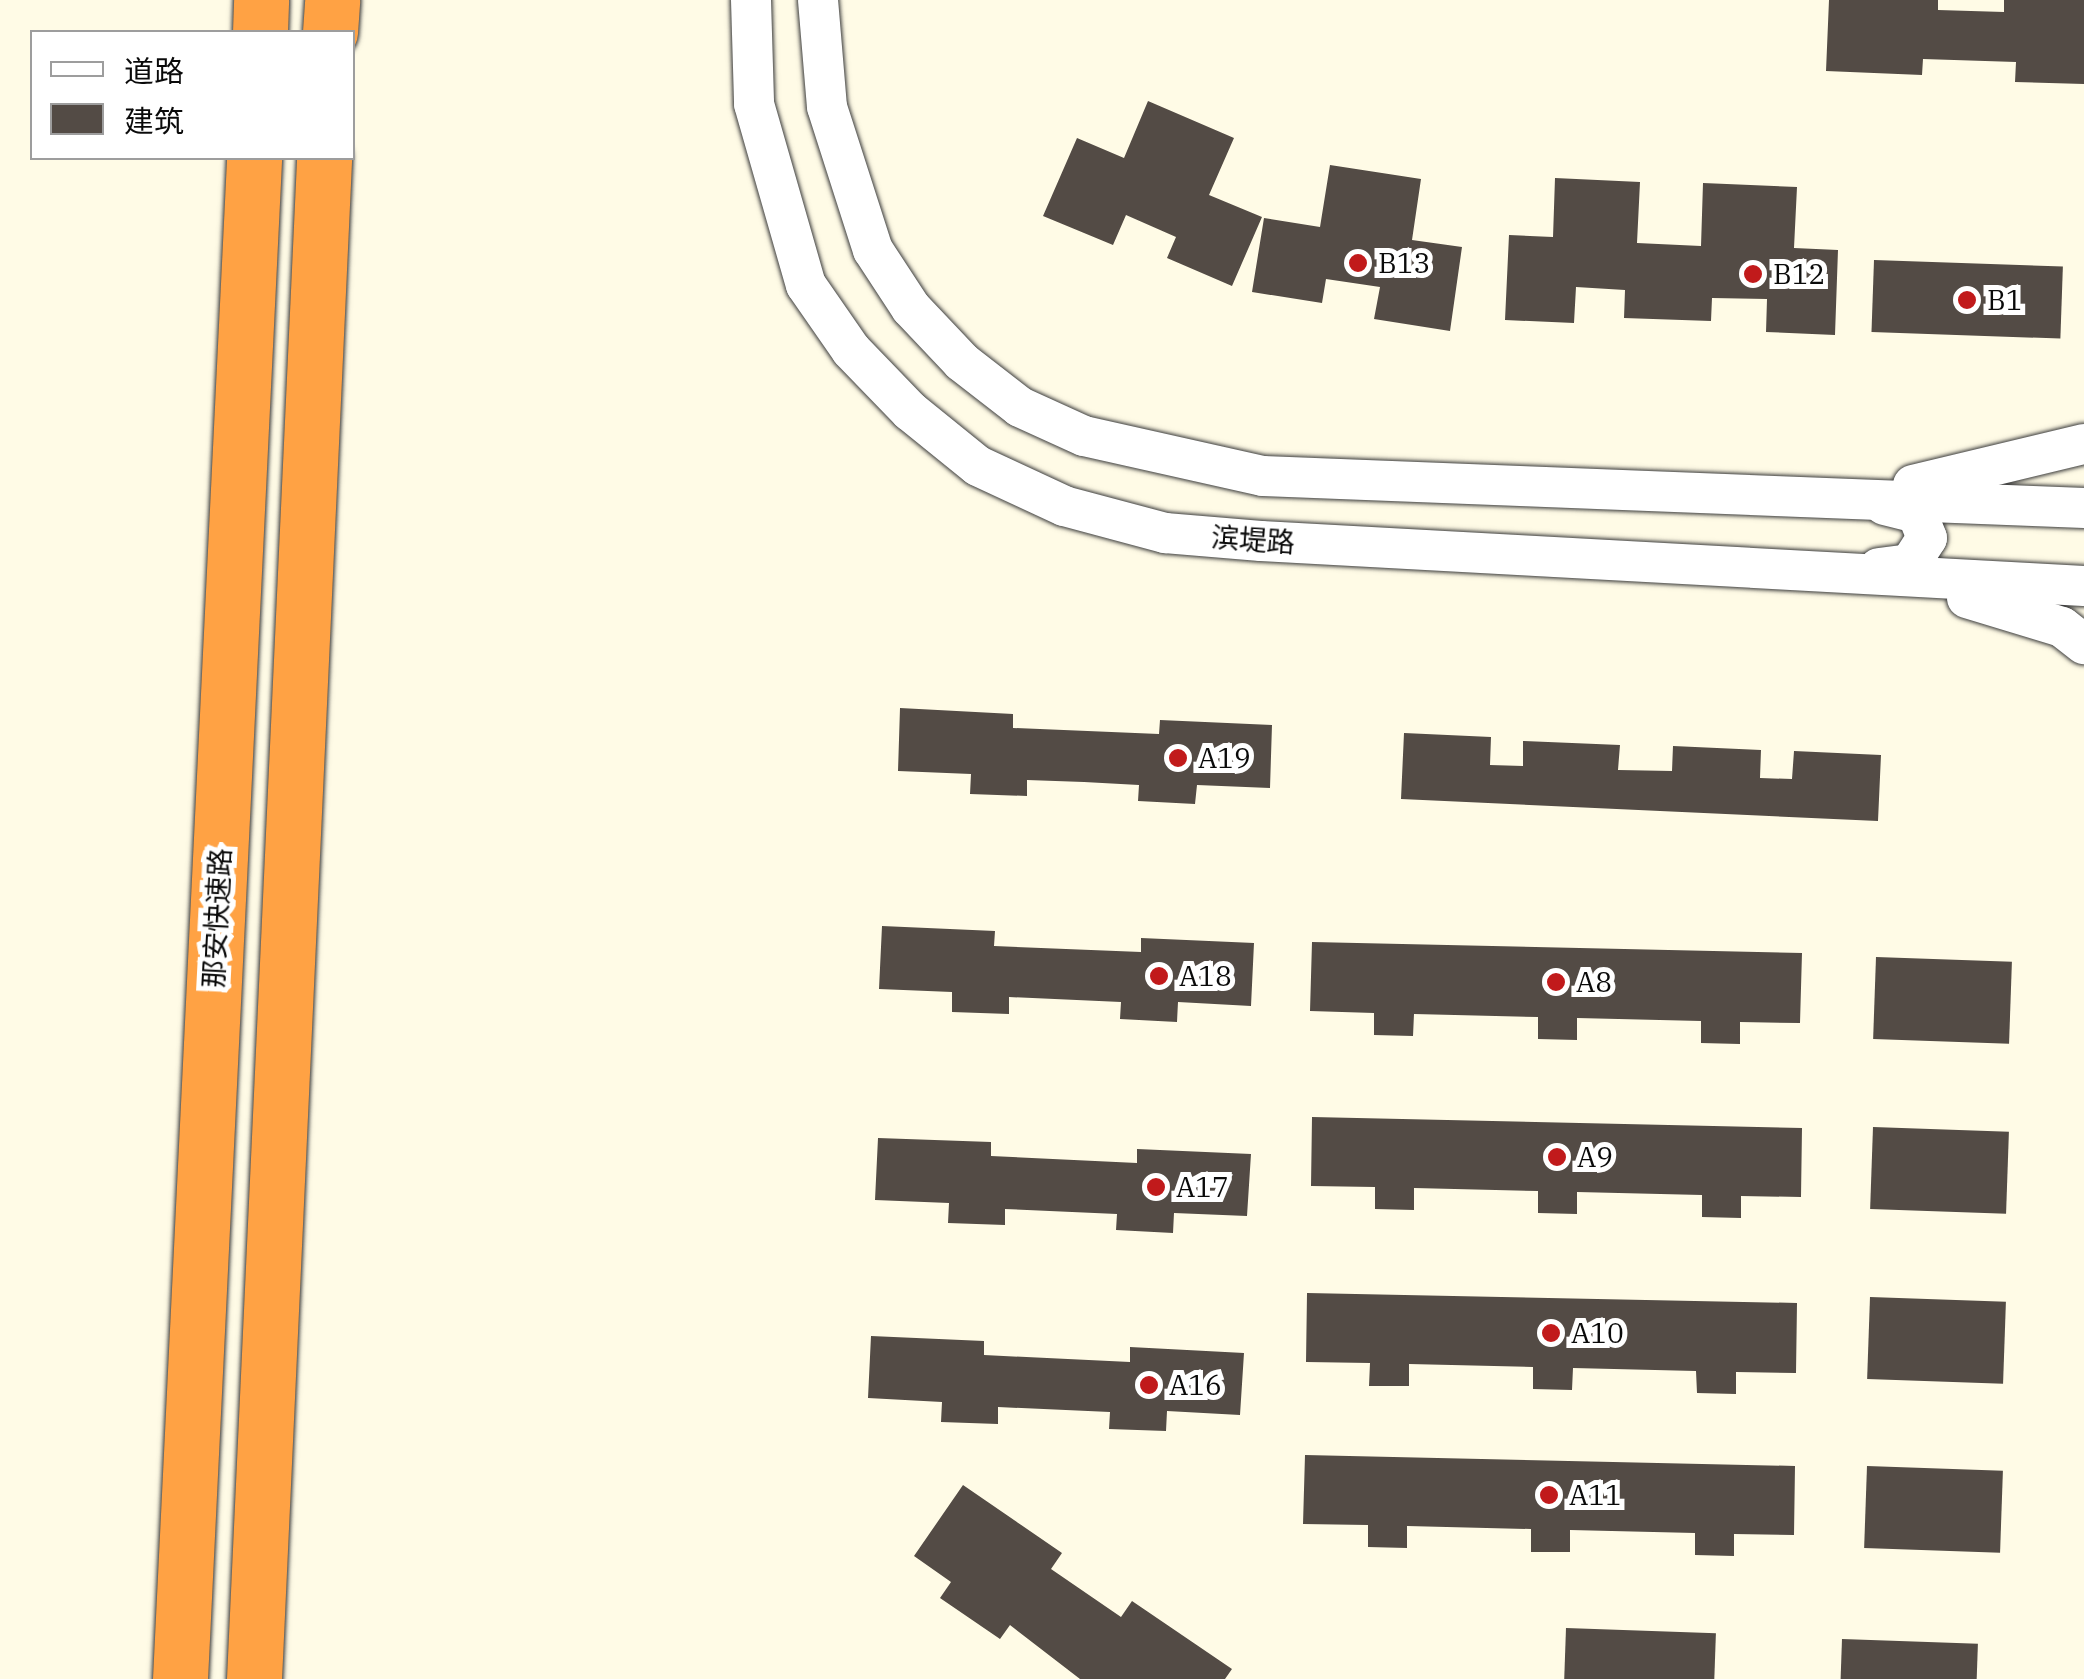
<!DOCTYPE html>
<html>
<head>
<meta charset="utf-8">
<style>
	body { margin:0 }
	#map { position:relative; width:2084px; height:1679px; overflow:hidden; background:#fffbe6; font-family:"IBM Plex Serif","Noto Sans SC",serif }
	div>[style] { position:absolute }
	.building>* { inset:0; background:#534b45; transform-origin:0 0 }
	.roads { filter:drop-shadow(0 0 2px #3d3d3d) drop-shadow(0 0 2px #3d3d3d) }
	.minor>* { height:40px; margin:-20px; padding:0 20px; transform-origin:20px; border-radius:20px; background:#fff }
	.highway>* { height:55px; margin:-27.5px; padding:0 27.5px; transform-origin:27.5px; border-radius:27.5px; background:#ffa244 }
	.dots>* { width:28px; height:28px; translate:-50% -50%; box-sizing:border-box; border:5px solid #fff; border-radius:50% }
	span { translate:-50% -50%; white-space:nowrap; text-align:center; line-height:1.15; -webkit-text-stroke:10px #fff; paint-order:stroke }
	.poi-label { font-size:28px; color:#0a0a0a }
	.left { translate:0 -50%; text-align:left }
	.street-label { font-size:28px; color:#0a0a0a }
	.legend { position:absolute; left:30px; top:30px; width:325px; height:130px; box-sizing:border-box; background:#fff; border:2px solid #9d9d9d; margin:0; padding:12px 18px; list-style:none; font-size:30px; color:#0a0a0a }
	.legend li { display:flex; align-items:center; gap:20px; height:50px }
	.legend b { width:50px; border:2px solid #9d9d9d }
</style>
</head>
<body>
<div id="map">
	<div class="building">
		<i style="clip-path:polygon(1829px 0,1938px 0,1938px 10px,2004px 12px,2004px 0,2084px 0,2084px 84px,2015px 82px,2016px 62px,1923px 59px,1922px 75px,1826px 71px)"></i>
		<i style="clip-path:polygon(1148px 101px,1234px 138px,1209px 195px,1262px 217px,1232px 286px,1167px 258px,1176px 237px,1126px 215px,1113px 245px,1043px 216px,1077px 138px,1124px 158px)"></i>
		<i style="clip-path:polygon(1330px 165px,1421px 179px,1412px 240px,1462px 247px,1450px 331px,1374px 319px,1380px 287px,1326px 279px,1322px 303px,1252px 292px,1264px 218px,1320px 227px)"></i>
		<i style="clip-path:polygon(1555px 178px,1640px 182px,1637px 243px,1701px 246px,1703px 183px,1797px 187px,1794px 248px,1838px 250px,1835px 335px,1766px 332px,1767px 299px,1712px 298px,1711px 321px,1624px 318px,1625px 290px,1576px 287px,1574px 323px,1505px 320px,1509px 235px,1553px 237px)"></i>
		<i style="left:1874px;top:260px;width:189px;height:72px;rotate:2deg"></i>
		<i style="clip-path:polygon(900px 708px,1013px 714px,1013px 728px,1159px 734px,1160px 720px,1272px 725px,1270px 788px,1197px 785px,1195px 804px,1138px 801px,1139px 785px,1084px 782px,1027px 780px,1027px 796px,970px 794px,971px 774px,898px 771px)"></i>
		<i style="clip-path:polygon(1404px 733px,1491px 737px,1490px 765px,1523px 766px,1523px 741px,1620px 745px,1618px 770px,1672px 771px,1673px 746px,1761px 750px,1760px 778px,1792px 779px,1794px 751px,1881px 755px,1878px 821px,1401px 799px)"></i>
		<i style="clip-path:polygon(882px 926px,995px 931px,994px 946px,1141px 952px,1141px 938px,1254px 943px,1251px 1006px,1178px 1002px,1177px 1022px,1120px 1019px,1121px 1002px,1009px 997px,1009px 1014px,952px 1012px,952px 992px,879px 989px)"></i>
		<i style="clip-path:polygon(1312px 942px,1802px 953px,1800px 1023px,1740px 1022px,1740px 1044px,1701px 1043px,1701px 1021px,1577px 1018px,1577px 1040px,1538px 1039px,1538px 1017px,1414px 1014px,1413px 1036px,1374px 1035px,1374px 1013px,1310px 1011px)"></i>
		<i style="left:1876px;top:957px;width:136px;height:82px;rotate:2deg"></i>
		<i style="clip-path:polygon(1312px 1117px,1802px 1128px,1801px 1197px,1741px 1196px,1741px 1218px,1702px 1217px,1702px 1195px,1577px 1192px,1577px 1214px,1538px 1213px,1538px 1191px,1414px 1188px,1414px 1210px,1375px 1209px,1375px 1187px,1311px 1186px)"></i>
		<i style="left:1873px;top:1127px;width:136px;height:82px;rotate:2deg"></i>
		<i style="clip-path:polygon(878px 1138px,991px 1142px,991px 1156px,1137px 1163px,1137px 1149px,1251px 1154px,1247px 1216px,1174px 1213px,1173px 1233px,1116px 1230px,1117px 1214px,1005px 1209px,1005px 1225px,948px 1223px,949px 1203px,875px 1200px)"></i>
		<i style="clip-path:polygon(1307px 1293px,1797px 1303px,1796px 1373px,1736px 1372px,1736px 1394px,1697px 1393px,1696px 1371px,1573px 1368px,1572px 1390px,1533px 1389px,1533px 1367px,1409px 1364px,1409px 1386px,1369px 1386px,1370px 1363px,1306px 1362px)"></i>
		<i style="left:1870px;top:1297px;width:136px;height:82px;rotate:2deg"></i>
		<i style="clip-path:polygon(871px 1336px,984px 1341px,984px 1355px,1130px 1362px,1130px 1347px,1244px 1353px,1240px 1415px,1167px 1411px,1166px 1431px,1109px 1429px,1110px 1412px,998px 1407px,998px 1424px,941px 1422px,942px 1402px,868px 1398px)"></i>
		<i style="clip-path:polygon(1305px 1455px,1795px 1466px,1794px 1535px,1734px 1534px,1734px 1556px,1695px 1555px,1695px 1533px,1570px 1530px,1570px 1552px,1531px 1552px,1531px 1529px,1407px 1526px,1407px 1548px,1368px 1547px,1368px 1525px,1303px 1524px)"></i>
		<i style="left:1867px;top:1466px;width:136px;height:82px;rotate:2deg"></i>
		<i style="clip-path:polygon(963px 1485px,1062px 1553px,1051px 1569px,1121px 1617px,1132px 1601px,1232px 1669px,1225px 1679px,1080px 1679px,1010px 1625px,1000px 1639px,940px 1598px,951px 1582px,914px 1556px)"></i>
		<i style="left:1566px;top:1628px;width:150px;height:51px;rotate:2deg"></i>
		<i style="left:1842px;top:1639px;width:136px;height:40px;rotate:2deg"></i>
	</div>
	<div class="roads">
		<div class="minor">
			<i style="left:751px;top:0;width:104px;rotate:88.3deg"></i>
			<i style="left:754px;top:104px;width:188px;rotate:74deg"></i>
			<i style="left:806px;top:285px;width:79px;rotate:55.3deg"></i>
			<i style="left:851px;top:350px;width:85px;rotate:46deg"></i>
			<i style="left:910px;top:411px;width:87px;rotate:39deg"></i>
			<i style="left:978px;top:466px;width:95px;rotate:24.9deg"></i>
			<i style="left:1064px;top:506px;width:105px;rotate:15deg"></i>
			<i style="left:1165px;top:533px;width:96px;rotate:4.8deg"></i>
			<i style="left:1261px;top:541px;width:824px;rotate:3.13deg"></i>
			<i style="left:818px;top:0;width:107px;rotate:85.2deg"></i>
			<i style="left:827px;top:107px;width:150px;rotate:72.2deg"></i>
			<i style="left:873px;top:250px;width:69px;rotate:56.8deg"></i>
			<i style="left:911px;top:308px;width:74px;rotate:46.6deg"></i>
			<i style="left:962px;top:362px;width:73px;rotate:37.8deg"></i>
			<i style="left:1020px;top:407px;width:70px;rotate:24.4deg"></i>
			<i style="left:1084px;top:436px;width:183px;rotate:12.6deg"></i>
			<i style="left:1263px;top:476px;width:822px;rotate:2.23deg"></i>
			<i style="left:1913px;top:485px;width:176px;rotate:-13.5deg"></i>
			<i style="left:1879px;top:568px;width:31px;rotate:-7deg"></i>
			<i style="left:1910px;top:564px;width:31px;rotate:-57deg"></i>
			<i style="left:1927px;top:538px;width:27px;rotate:-112deg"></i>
			<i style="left:1917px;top:513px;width:34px;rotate:-166deg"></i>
			<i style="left:1967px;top:598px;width:99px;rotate:17deg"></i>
			<i style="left:2062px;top:627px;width:28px;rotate:38deg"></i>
		</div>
		<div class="highway">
			<i style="left:260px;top:32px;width:32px;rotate:-88deg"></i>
			<i style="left:330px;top:32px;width:32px;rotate:-86deg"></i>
			<i style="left:180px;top:1679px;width:1523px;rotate:-87.21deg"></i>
			<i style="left:254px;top:1679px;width:1523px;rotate:-87.36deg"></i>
		</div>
	</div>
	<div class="dots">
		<i style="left:1358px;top:263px;background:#c11a1b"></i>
		<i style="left:1753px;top:274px;background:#c11a1b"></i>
		<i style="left:1967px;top:300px;background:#c11a1b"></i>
		<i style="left:1178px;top:758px;background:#c11a1b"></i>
		<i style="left:1159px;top:976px;background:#c11a1b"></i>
		<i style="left:1556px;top:982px;background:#c11a1b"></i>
		<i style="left:1557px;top:1157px;background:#c11a1b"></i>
		<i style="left:1156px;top:1187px;background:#c11a1b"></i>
		<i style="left:1551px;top:1333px;background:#c11a1b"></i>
		<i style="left:1149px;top:1385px;background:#c11a1b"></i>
		<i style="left:1549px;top:1495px;background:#c11a1b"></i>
	</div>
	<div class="poi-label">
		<span class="left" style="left:1378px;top:263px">B13</span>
		<span class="left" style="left:1773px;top:274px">B12</span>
		<span class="left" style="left:1987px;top:300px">B1</span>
		<span class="left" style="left:1198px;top:758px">A19</span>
		<span class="left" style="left:1179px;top:976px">A18</span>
		<span class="left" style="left:1576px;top:982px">A8</span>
		<span class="left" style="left:1577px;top:1157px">A9</span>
		<span class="left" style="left:1176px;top:1187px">A17</span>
		<span class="left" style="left:1571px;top:1333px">A10</span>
		<span class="left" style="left:1169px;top:1385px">A16</span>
		<span class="left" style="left:1569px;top:1495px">A11</span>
	</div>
	<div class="street-label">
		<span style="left:1253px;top:540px;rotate:4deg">滨堤路</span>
		<span style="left:217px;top:918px;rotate:-87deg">那安快速路</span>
	</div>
	<ul class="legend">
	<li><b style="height:12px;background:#fff"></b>道路</li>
	<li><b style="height:28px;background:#534b45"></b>建筑</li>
	</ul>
</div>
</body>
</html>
